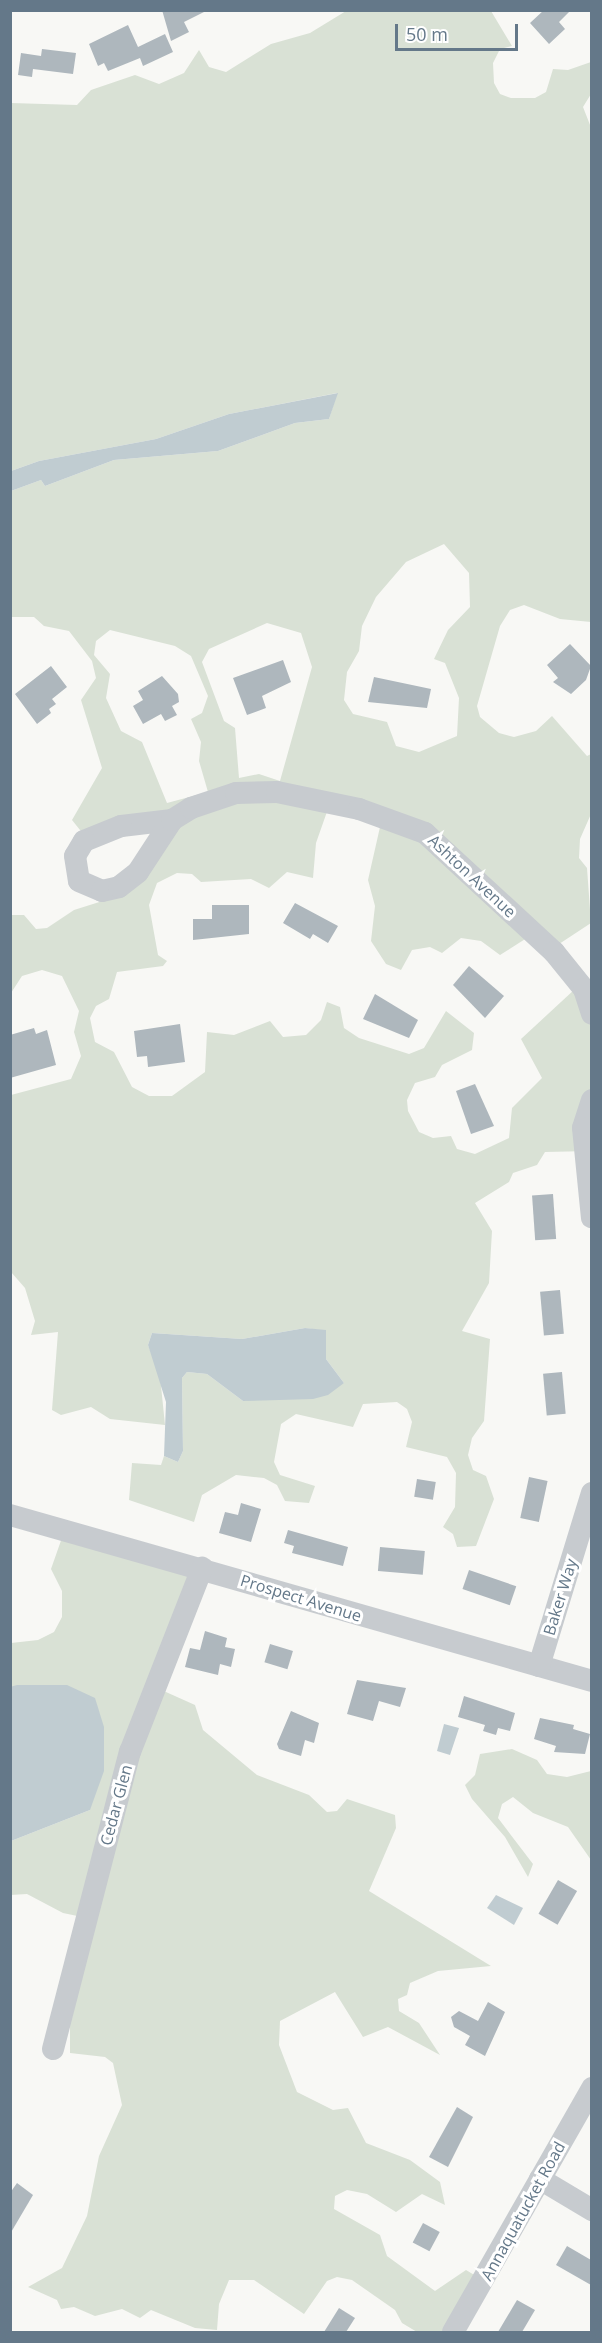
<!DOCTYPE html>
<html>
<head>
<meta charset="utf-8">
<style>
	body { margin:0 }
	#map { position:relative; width:602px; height:2343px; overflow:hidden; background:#f8f8f5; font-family:"Open Sans",sans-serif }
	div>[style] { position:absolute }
	.green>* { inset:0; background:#d9e1d5 }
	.water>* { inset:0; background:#c0ccd1 }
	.building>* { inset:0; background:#aeb7bd; transform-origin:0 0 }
	.minor>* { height:22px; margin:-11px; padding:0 11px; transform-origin:11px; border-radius:11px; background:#c7cbcf }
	span { translate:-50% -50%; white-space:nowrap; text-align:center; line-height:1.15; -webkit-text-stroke:6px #fff; paint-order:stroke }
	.street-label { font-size:16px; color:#647889 }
	.frame { position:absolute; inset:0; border:12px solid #647889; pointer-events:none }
	.scale { position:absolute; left:395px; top:24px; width:123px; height:27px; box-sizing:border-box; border:3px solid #647889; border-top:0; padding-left:8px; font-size:18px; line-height:21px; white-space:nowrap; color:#647889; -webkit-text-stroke:4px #fff; paint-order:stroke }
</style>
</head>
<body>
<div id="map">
	<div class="green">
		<i style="clip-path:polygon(evenodd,346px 11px,491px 11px,512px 46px,500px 49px,493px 63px,494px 83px,500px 94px,511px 98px,535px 98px,546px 92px,553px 69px,568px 70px,591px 62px,591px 94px,583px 107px,592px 130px,591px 622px,560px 619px,524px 605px,510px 610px,500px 626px,477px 706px,480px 717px,499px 733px,514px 737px,536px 731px,552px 716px,587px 756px,591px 754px,591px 814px,580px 839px,579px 858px,587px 868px,591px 923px,553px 948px,533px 934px,500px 955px,481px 941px,461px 938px,442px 953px,430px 947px,412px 950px,401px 970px,386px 964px,371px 941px,375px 906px,368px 880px,380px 827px,329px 806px,316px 843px,313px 878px,287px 872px,269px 888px,251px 879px,201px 882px,192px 874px,177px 873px,157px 883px,149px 905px,158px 955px,167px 961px,163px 966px,117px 972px,109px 999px,96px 1006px,90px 1018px,95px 1042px,114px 1052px,132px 1087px,149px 1096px,172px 1096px,205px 1072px,207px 1032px,234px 1035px,270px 1021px,283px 1037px,306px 1035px,321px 1020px,327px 1002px,340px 1007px,344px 1028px,359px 1038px,409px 1054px,424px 1048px,446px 1011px,474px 1033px,472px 1050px,442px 1065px,435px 1077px,415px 1083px,407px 1100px,408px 1111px,419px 1132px,433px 1138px,451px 1136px,457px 1149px,475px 1154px,509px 1138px,512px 1108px,542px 1078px,521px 1039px,575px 989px,591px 1013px,591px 1151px,545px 1152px,537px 1165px,513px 1173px,509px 1182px,475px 1203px,492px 1231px,489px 1283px,462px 1331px,490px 1339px,484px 1421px,472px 1438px,468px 1455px,473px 1470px,486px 1476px,494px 1499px,476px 1546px,457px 1547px,453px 1534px,443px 1527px,455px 1507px,456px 1473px,447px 1457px,406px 1447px,412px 1422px,407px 1409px,397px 1402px,363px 1404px,353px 1427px,296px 1414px,281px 1424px,274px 1462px,280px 1475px,315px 1486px,309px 1503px,285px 1501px,277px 1485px,264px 1478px,236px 1475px,202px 1495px,194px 1522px,129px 1500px,132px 1463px,161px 1465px,164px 1456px,178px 1462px,183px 1451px,182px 1378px,187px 1372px,207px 1374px,243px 1401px,344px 1383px,326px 1359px,326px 1331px,305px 1328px,242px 1339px,152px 1333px,148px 1345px,160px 1376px,165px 1425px,110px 1419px,91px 1407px,61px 1415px,52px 1410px,58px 1332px,31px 1335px,35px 1321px,25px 1288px,11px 1272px,11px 1095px,71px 1079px,81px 1056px,74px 1032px,79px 1011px,62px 976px,42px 970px,22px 976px,11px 993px,11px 915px,24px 915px,36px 929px,47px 928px,74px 910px,112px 898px,158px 849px,142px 816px,99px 831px,80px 830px,72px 820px,102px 768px,81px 700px,96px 678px,92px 661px,69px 631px,44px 626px,34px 617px,11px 617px,11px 491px,41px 480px,45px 486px,114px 460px,218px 451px,295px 423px,329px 419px,337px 393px,229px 414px,156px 439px,39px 461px,11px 471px,11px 103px,77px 105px,91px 90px,135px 75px,159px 84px,184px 73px,199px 50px,209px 67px,226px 72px,271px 44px,310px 33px,346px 11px,444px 544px,469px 573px,470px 607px,448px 630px,434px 659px,445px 663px,459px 698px,457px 736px,419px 752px,396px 746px,387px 722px,353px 714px,344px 700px,347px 672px,359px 651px,362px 626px,376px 597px,406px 562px,444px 544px,346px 11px,267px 623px,301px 633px,312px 667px,280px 781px,259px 774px,239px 778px,235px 728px,224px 721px,202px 662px,209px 649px,267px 623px,346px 11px,110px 630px,175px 646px,191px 656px,208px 696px,202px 713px,191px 719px,201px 742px,199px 761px,208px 792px,167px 803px,142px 742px,121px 731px,106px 698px,110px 674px,94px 655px,96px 641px,110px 630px)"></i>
		<i style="clip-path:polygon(64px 1532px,194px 1567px,157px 1688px,195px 1705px,203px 1730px,257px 1775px,309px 1795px,327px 1812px,337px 1811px,347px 1799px,395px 1815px,396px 1828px,369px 1891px,491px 1966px,438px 1971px,410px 1983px,407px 1995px,398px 1999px,399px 2011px,419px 2023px,440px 2055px,388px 2027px,363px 2037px,335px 1992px,280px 2021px,279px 2045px,297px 2092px,333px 2110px,348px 2108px,366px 2143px,410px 2160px,440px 2182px,445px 2205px,422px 2194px,396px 2212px,367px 2194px,347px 2190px,335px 2196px,334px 2209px,380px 2235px,387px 2256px,435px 2291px,466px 2270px,481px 2279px,451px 2332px,417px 2332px,402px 2323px,395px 2310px,352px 2280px,337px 2277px,327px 2281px,304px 2314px,254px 2280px,229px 2280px,219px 2304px,217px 2330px,195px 2328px,151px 2310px,140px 2318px,122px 2309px,95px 2316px,74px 2307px,61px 2309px,57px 2300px,28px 2287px,62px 2268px,87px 2216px,99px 2156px,122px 2105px,113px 2063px,105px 2057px,70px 2053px,70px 2019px,87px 1918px,63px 1913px,27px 1894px,10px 1895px,11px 1841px,90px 1810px,66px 1686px,11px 1687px,11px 1643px,38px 1640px,54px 1632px,62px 1617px,62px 1591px,51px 1569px)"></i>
		<i style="clip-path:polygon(512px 1749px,537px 1760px,547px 1774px,567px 1777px,591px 1771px,591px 1860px,568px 1827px,533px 1813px,513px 1797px,502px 1804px,498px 1818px,533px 1864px,528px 1877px,505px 1837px,472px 1799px,465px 1785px,475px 1775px,480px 1754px)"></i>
	</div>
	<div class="water">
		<i style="clip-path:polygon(338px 393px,329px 419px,295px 423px,218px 451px,114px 460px,45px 486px,41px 480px,11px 491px,11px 471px,39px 461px,156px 439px,229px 414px)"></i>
		<i style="clip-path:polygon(305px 1328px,326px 1330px,326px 1359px,344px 1383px,328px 1395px,313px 1399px,243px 1401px,207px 1374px,187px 1372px,182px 1378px,183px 1451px,178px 1462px,164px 1456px,166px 1402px,148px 1345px,152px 1333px,242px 1339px)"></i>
		<i style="clip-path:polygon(17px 1685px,67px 1685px,95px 1698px,104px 1727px,104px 1771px,90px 1810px,11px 1841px,10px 1687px)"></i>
		<i style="clip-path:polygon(444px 1724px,459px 1728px,450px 1755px,437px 1751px)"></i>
		<i style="clip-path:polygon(496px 1895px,523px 1908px,514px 1925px,487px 1908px)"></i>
	</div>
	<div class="building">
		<i style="clip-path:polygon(162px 10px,208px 10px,184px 22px,189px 32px,171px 41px)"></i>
		<i style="clip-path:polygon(544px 10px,571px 10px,559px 22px,565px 29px,549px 44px,530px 23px)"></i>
		<i style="clip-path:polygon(128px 25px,138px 47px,165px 34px,173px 52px,143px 66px,140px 58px,108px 71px,104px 63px,98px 66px,89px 44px)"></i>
		<i style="clip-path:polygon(42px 49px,76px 53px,73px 74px,33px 69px,32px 77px,18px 75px,21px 53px,41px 56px)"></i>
		<i style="clip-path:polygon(570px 644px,591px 666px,586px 680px,571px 694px,553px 682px,558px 678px,547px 665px)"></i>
		<i style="clip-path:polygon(283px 660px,291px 682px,262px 696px,266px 708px,247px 715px,233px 678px)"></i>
		<i style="clip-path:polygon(51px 666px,67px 687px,52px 699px,56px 704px,49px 709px,51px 713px,37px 724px,15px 694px)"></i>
		<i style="clip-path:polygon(162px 676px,178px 694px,179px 702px,172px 706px,177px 715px,165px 721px,161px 714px,143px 724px,133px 706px,143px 700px,138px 691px)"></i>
		<i style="clip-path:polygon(374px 677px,431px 689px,427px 708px,368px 702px)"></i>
		<i style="clip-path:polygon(295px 903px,338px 926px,328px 943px,313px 934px,310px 939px,283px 923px)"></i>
		<i style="clip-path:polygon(212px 905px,249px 905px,249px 934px,193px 940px,193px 919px,212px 919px)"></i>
		<i style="clip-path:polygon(469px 966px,504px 996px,485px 1018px,453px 985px)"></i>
		<i style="clip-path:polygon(375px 994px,418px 1020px,409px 1038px,363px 1019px)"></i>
		<i style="clip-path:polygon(180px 1024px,185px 1062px,148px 1067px,147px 1056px,137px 1057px,134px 1031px)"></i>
		<i style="clip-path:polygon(34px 1028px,36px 1034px,47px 1030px,56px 1065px,10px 1078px,10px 1035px)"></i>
		<i style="clip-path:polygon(475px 1084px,494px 1126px,471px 1134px,456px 1091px)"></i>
		<i style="left:553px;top:1194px;width:45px;height:21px;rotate:86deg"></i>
		<i style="left:560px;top:1290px;width:44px;height:20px;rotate:85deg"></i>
		<i style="left:562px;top:1372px;width:42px;height:19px;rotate:85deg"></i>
		<i style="left:529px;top:1477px;width:19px;height:42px;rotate:12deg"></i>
		<i style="left:417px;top:1479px;width:19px;height:18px;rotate:9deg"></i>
		<i style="clip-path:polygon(241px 1503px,261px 1509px,251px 1542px,219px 1533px,225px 1512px,238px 1515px)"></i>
		<i style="clip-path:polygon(288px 1530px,348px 1547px,343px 1566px,292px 1553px,294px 1546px,284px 1543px)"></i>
		<i style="left:380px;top:1547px;width:45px;height:24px;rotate:5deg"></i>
		<i style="left:469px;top:1570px;width:50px;height:20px;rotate:19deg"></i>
		<i style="clip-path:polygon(205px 1631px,227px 1638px,225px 1647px,235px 1649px,231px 1667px,220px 1664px,218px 1675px,185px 1667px,190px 1648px,200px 1650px)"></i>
		<i style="left:270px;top:1644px;width:24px;height:19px;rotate:17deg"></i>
		<i style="clip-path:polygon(357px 1680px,406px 1688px,400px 1707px,379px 1701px,373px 1721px,347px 1714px)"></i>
		<i style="clip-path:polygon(464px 1696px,515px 1713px,510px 1731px,498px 1728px,496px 1735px,483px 1731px,485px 1725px,458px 1717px)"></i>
		<i style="clip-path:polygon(291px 1711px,319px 1723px,314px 1743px,305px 1740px,301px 1756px,279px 1749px,277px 1744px)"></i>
		<i style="clip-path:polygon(540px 1718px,574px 1725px,573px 1729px,590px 1734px,585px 1754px,554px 1752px,556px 1746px,534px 1739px)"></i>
		<i style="left:558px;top:1880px;width:22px;height:39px;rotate:30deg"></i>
		<i style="clip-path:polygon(488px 2002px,505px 2012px,485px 2056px,465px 2045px,470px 2036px,454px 2027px,451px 2017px,459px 2011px,478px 2021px)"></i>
		<i style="clip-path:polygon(457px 2107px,473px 2117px,448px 2167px,429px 2157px)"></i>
		<i style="clip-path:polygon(17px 2183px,33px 2195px,10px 2234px,10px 2193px)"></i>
		<i style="left:423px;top:2223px;width:19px;height:22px;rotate:28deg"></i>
		<i style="clip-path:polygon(567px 2246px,591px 2260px,591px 2285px,556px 2265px)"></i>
		<i style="clip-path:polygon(517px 2300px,535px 2310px,522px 2332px,498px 2332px)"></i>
		<i style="clip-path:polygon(339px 2308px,355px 2318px,346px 2332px,324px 2332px)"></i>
	</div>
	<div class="minor">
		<i style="left:172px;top:820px;width:51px;rotate:173.3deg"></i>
		<i style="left:121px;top:826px;width:40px;rotate:158deg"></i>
		<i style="left:84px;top:841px;width:17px;rotate:121deg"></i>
		<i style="left:75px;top:856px;width:25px;rotate:81deg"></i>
		<i style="left:79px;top:881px;width:25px;rotate:23deg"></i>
		<i style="left:102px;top:891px;width:17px;rotate:-13deg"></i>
		<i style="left:119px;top:887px;width:24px;rotate:-38deg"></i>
		<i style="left:138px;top:872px;width:62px;rotate:-56.8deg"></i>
		<i style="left:172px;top:820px;width:22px;rotate:-32deg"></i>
		<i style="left:191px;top:808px;width:47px;rotate:-18.4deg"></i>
		<i style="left:236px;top:793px;width:41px;rotate:-1.4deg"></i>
		<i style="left:277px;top:792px;width:84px;rotate:11.7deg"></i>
		<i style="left:359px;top:809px;width:70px;rotate:20deg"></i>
		<i style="left:425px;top:833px;width:176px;rotate:42.7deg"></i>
		<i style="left:554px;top:952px;width:48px;rotate:51deg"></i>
		<i style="left:584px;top:989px;width:26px;rotate:72deg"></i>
		<i style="left:592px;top:1100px;width:29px;rotate:108deg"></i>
		<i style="left:583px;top:1128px;width:90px;rotate:84.3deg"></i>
		<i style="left:10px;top:1515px;width:605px;rotate:15.92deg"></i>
		<i style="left:539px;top:1666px;width:181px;rotate:-73deg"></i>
		<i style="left:53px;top:2049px;width:307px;rotate:-75.5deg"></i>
		<i style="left:130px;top:1752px;width:198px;rotate:-68.6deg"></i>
		<i style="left:540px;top:2179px;width:61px;rotate:30.8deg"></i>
		<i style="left:453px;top:2332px;width:281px;rotate:-60.3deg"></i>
	</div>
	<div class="street-label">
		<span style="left:472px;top:876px;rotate:43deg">Ashton Avenue</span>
		<span style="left:560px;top:1597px;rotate:-73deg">Baker Way</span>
		<span style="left:301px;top:1598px;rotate:17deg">Prospect Avenue</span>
		<span style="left:116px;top:1805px;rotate:-75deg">Cedar Glen</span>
		<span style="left:523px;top:2211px;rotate:-61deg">Annaquatucket Road</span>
	</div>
	<div class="frame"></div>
	<div class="scale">50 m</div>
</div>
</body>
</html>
